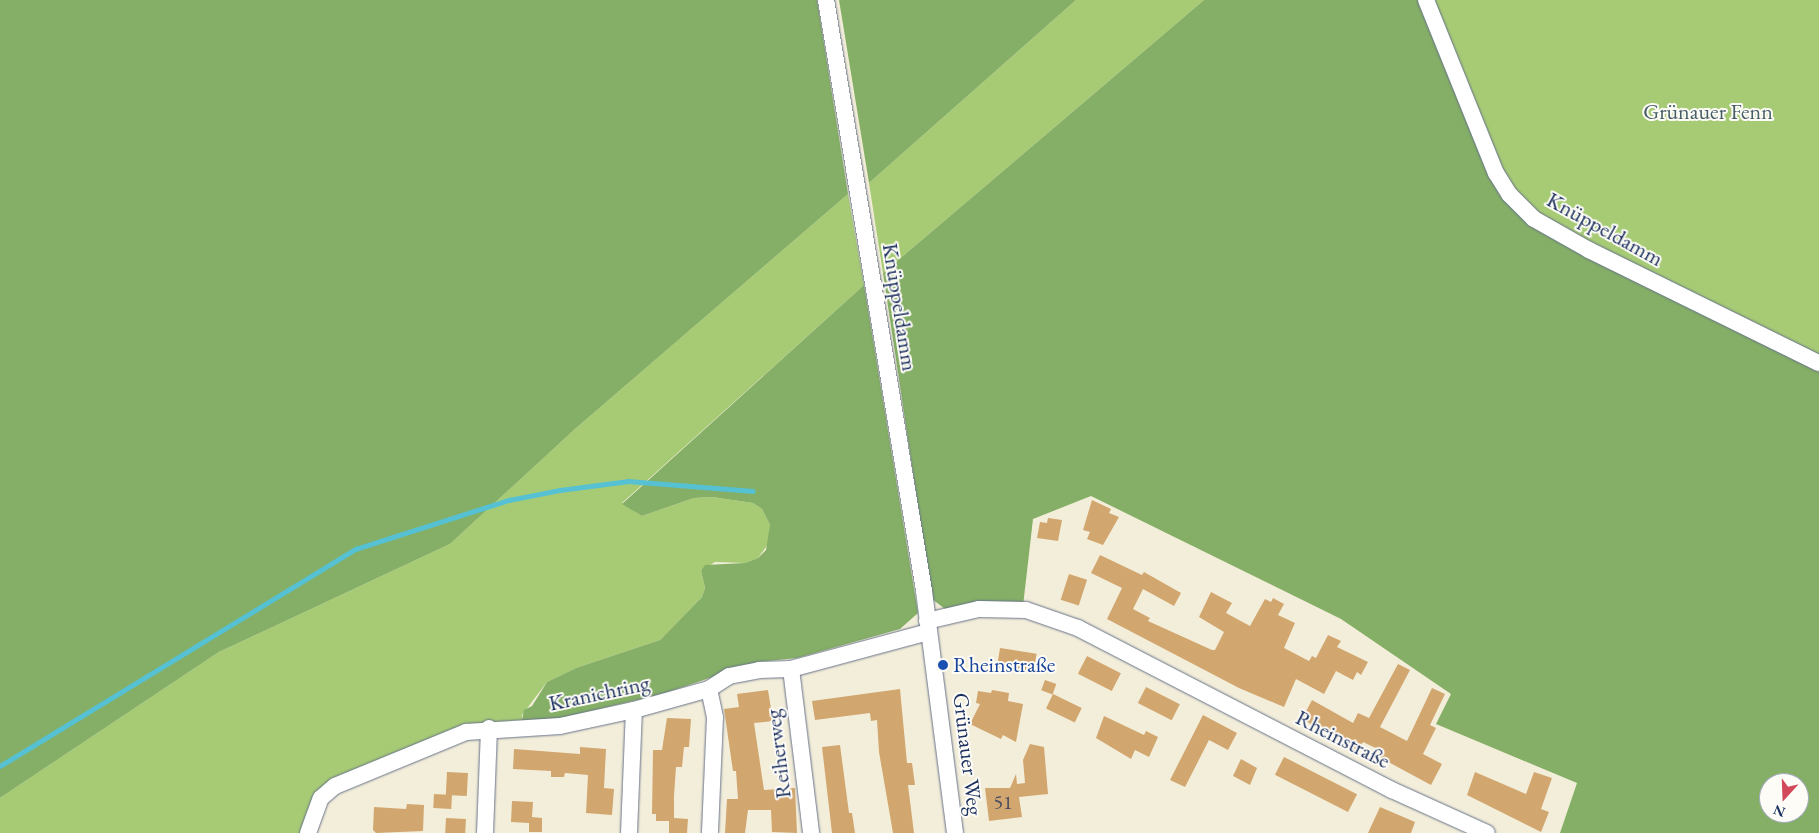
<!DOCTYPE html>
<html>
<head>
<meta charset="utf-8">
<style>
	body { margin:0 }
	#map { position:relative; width:1819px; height:833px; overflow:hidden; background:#f3eeda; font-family:"EB Garamond",serif }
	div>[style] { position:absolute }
	.green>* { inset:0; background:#a7cb75 }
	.forest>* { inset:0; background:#85af66 }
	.stream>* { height:4.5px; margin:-2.25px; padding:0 2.25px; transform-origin:2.25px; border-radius:2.25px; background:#56c1d2 }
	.building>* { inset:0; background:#d2a66f; transform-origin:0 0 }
	.roads { filter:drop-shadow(0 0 1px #677289) drop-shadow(0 0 1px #677289) }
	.minor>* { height:16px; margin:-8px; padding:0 8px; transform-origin:8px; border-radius:8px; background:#fff }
	.dots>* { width:14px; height:14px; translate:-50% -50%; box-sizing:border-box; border:2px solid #fdfcf7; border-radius:50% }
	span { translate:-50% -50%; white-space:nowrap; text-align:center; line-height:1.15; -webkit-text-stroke:4px #fdfcf7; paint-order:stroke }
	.number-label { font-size:20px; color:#494d62 }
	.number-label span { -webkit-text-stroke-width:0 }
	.park-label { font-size:22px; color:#455e65 }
	.street-label { font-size:22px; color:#1b2f5e }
	.transit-label { font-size:22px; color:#164399 }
	.left { translate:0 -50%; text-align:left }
	.north { position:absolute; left:1759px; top:773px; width:50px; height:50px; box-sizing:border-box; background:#fdfcf7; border:1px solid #a3aaba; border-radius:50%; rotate:200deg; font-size:14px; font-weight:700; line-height:20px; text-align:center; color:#1b2f5e }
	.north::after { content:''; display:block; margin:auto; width:18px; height:22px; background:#d1495b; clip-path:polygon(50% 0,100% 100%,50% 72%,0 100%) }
</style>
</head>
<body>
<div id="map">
	<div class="green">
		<i style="clip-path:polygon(1076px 0,1204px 0,883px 273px,869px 183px)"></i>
		<i style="clip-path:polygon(1434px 0,1819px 0,1819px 355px,1596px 245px,1537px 212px,1514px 192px,1501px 169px)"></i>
		<i style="clip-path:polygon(848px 194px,864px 285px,622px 503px,642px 516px,694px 498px,712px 497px,753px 503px,762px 509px,770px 525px,769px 543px,758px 558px,745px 563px,715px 562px,701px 571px,705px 588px,702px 597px,660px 640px,576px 668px,547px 682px,522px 715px,522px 720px,467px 724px,316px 795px,300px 833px,0 833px,0 798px,219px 652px,450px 544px,575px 429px)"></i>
	</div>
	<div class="forest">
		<i style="clip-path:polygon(0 0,817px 0,848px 194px,575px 429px,450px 544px,219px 652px,0 798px)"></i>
		<i style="clip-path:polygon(839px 0,1076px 0,869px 183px)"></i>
		<i style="clip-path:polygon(evenodd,1204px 0,1421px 0,1507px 201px,1819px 371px,1819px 833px,1560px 833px,1577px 783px,1436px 724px,1451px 694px,1341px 619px,1091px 496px,1033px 519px,1023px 606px,945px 609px,932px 599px,883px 273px,1204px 0,1769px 783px,1799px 783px,1799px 813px,1769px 813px,1769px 783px)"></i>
		<i style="clip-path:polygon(864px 285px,918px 613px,900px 629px,797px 658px,757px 662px,662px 694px,557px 719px,522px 720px,524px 710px,532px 706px,547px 682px,576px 668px,660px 640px,702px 597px,705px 588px,701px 571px,705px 565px,745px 563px,758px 558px,766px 550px,770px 525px,762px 509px,753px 503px,712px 497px,694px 498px,642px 516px,622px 504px)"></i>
	</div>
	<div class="stream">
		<i style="left:0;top:766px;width:417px;rotate:-31.4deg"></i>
		<i style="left:356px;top:549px;width:161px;rotate:-17.8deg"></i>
		<i style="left:509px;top:500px;width:52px;rotate:-11.1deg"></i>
		<i style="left:560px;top:490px;width:69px;rotate:-7.5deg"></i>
		<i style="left:628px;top:481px;width:125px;rotate:4.6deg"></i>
	</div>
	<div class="building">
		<i style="clip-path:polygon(1092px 500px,1111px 509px,1109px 513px,1119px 517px,1103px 545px,1087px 539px,1090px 532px,1083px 530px)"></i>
		<i style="clip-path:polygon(1048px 518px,1062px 520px,1058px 541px,1037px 538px,1040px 522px,1047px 523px)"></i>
		<i style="clip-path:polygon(1100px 555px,1142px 575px,1144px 572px,1181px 593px,1174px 606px,1143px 589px,1133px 609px,1150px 618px,1148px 621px,1212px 650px,1215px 650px,1224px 632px,1199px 617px,1211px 592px,1232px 603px,1226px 613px,1250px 626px,1265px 599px,1271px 602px,1273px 598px,1284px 604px,1278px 615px,1295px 623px,1284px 648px,1309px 661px,1312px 656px,1316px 658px,1328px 635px,1341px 641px,1337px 647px,1368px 662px,1361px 675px,1357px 672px,1353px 680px,1336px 671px,1324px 694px,1296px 679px,1284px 707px,1239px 688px,1107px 619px,1122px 588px,1091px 573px)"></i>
		<i style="left:1069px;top:574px;width:19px;height:27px;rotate:18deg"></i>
		<i style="left:1000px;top:648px;width:37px;height:20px;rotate:9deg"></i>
		<i style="left:1087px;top:656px;width:38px;height:20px;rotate:27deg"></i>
		<i style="clip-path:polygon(1398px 664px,1410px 670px,1380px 727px,1407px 741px,1432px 688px,1445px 694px,1430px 725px,1436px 728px,1423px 754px,1442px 764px,1431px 785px,1379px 757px,1382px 751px,1363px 742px,1358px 751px,1302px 719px,1312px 700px,1353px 723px,1358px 713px,1369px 718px)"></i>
		<i style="left:1045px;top:680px;width:12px;height:11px;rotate:20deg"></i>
		<i style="left:1146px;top:687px;width:38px;height:18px;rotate:27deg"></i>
		<i style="clip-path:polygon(900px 689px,907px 763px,912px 763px,915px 785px,908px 785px,914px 833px,893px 833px,879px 752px,877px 720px,871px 721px,870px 713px,815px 720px,812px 701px)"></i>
		<i style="clip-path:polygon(768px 690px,773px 721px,754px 723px,764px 790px,795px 788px,797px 833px,772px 832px,771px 810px,748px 810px,745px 833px,725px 833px,727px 799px,738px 799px,736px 771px,733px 771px,724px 709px,739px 707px,737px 694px)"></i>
		<i style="clip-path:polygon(992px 690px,1009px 693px,1008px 701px,1023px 704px,1016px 742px,1003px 735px,1001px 739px,970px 724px,980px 704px,976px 703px,978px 691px,991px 693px)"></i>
		<i style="left:1053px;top:694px;width:32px;height:16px;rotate:26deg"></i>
		<i style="clip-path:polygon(1203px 715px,1237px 733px,1228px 750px,1209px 740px,1185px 787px,1170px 780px)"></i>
		<i style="clip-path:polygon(1104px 716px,1144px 735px,1146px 731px,1158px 737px,1149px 757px,1135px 750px,1131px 759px,1096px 738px)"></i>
		<i style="clip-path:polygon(667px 718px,691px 719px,689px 747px,684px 747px,682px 767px,676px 767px,674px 796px,674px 818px,688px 819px,687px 833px,669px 833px,669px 821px,656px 821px,656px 814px,652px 814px,653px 750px,662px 750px)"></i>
		<i style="clip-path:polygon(1030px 744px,1044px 747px,1048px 794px,1019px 797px,1022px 817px,989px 821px,985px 788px,1010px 788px,1016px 774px,1017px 784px,1025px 783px,1023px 760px)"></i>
		<i style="clip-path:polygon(840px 745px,849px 813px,852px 813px,855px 833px,832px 833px,822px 747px)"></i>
		<i style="clip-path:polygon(580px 747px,606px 749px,604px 788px,614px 789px,612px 815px,586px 813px,588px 775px,565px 773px,564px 777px,551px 777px,551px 771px,513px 769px,514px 749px,580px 754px)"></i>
		<i style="left:1284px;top:757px;width:82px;height:20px;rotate:27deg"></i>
		<i style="clip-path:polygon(1241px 759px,1257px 768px,1250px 785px,1233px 776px)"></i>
		<i style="left:447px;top:772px;width:21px;height:23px;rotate:3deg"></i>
		<i style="clip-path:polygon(1475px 772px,1526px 794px,1534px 772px,1552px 778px,1541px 809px,1549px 812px,1541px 832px,1467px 795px)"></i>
		<i style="left:434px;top:794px;width:18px;height:14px;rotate:3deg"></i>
		<i style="clip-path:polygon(512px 801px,533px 802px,532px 817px,542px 818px,542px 832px,529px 832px,529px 823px,511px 822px)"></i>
		<i style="clip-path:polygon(407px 804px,424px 805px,423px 831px,376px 833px,373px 830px,374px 807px,406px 809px)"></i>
		<i style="clip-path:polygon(1380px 807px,1415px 822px,1411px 833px,1368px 833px)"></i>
		<i style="left:446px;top:818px;width:20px;height:15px;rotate:3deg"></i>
	</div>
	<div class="roads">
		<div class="minor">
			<i style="left:826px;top:0;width:599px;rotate:80.58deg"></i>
			<i style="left:924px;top:591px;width:244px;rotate:82.7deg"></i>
			<i style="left:1426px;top:0;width:187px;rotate:68deg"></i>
			<i style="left:1496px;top:173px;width:25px;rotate:58deg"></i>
			<i style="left:1509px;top:194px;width:35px;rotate:45deg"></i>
			<i style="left:1534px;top:219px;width:63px;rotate:29.4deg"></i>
			<i style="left:1589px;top:250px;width:256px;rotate:26.2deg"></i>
			<i style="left:927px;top:621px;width:53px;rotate:-13deg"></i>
			<i style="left:979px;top:609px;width:47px;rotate:1.2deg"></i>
			<i style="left:1026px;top:610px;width:55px;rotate:19.1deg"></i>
			<i style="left:1078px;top:628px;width:353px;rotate:27.3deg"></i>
			<i style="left:1392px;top:790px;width:104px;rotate:24.4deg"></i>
			<i style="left:791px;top:669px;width:165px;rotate:83deg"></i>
			<i style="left:709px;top:689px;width:29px;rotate:78deg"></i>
			<i style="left:715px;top:717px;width:116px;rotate:92.5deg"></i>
			<i style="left:308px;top:833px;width:37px;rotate:-70deg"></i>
			<i style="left:321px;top:798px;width:18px;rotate:-41deg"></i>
			<i style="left:335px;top:786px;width:142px;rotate:-22.4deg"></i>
			<i style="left:466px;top:732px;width:94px;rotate:-3.7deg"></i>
			<i style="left:560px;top:726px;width:76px;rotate:-12.2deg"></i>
			<i style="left:634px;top:710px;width:78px;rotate:-15.6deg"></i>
			<i style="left:709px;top:689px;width:24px;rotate:-33deg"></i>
			<i style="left:729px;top:676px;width:31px;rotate:-11deg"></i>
			<i style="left:759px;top:670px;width:32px;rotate:-2deg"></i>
			<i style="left:791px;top:669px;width:142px;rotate:-15.1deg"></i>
			<i style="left:485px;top:833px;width:105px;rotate:-87.8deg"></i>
			<i style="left:629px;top:833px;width:123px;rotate:-87.7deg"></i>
		</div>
	</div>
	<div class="dots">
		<i style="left:943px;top:665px;background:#1a4fb4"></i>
	</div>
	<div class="number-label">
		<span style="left:1003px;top:802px">51</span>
	</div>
	<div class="park-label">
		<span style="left:1708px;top:112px">Grünauer Fenn</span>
	</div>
	<div class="street-label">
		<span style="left:1605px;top:229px;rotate:29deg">Knüppeldamm</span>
		<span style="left:900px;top:307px;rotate:81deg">Knüppeldamm</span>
		<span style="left:599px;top:693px;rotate:-12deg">Kranichring</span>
		<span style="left:1343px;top:739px;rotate:27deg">Rheinstraße</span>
		<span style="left:778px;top:754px;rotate:-97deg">Reiherweg</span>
		<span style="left:968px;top:754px;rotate:83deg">Grünauer Weg</span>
	</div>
	<div class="transit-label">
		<span class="left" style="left:953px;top:665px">Rheinstraße</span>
	</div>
	<div class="north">N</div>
</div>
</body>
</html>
